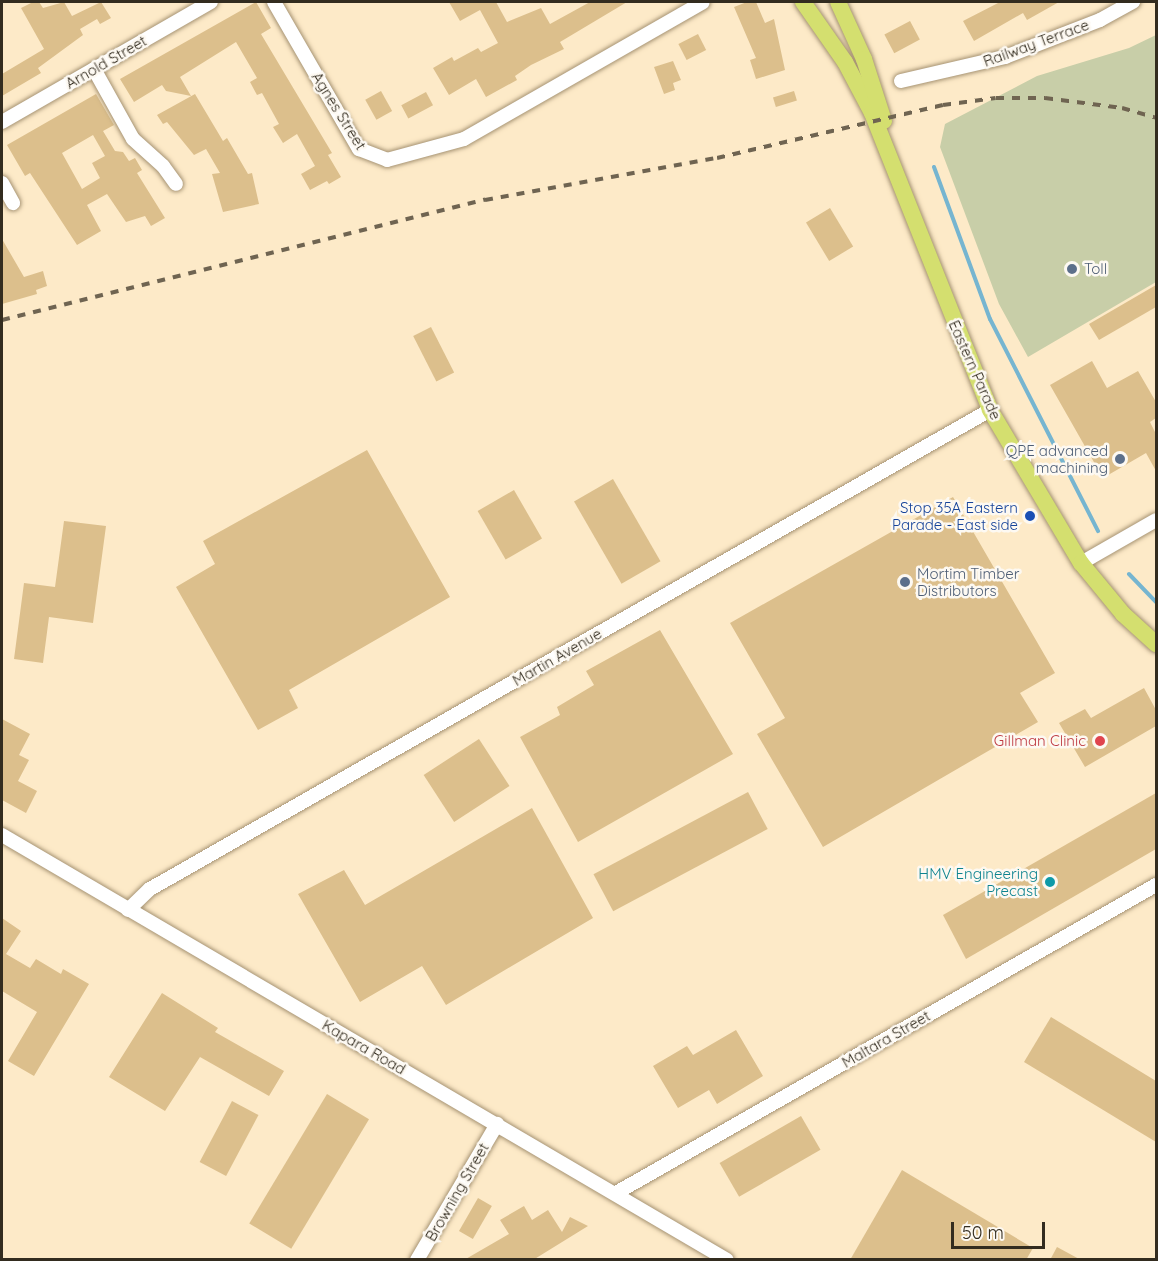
<!DOCTYPE html>
<html>
<head>
<meta charset="utf-8">
<style>
	body { margin:0 }
	#map { position:relative; width:1158px; height:1261px; overflow:hidden; background:#fdeac8; font-family:Quicksand,sans-serif }
	div>[style] { position:absolute }
	.green>* { inset:0; background:#c8cea8 }
	.stream>* { height:4px; margin:-2px; padding:0 2px; transform-origin:2px; border-radius:2px; background:#76b5d0 }
	.building>* { inset:0; background:#dcbf8c; transform-origin:0 0 }
	.roads { filter:drop-shadow(0 0 2px #a69373) drop-shadow(0 0 2px #a69373) }
	.minor>* { height:14px; margin:-7px; padding:0 7px; transform-origin:7px; border-radius:7px; background:#fff }
	.major>* { height:16px; margin:-8px; padding:0 8px; transform-origin:8px; border-radius:8px; background:#d4df6f }
	.rail>* { height:4px; margin-top:-2px; transform-origin:0; background:repeating-linear-gradient(90deg,#6f6451 0 8px,transparent 0 16px) }
	.dots>* { width:16px; height:16px; translate:-50% -50%; box-sizing:border-box; border:3px solid #fdf9f2; border-radius:50% }
	span { translate:-50% -50%; white-space:nowrap; text-align:center; line-height:1.15; -webkit-text-stroke:5px #fdf9f2; paint-order:stroke }
	.street-label { font-size:15px; color:#332c1f }
	.service-label { font-size:15px; color:#4e5e75 }
	.left { translate:0 -50%; text-align:left }
	.right { translate:-100% -50%; text-align:right }
	.transit-label { font-size:15px; color:#164399 }
	.health-label { font-size:15px; color:#be3a42 }
	.culture-label { font-size:15px; color:#0d838f }
	.frame { position:absolute; inset:0; border:3px solid #332c1f; pointer-events:none }
	.scale { position:absolute; left:951px; top:1222px; width:94px; height:27px; box-sizing:border-box; border:3px solid #332c1f; border-top:0; padding-left:8px; font-size:18px; line-height:21px; white-space:nowrap; color:#332c1f; -webkit-text-stroke:4px #fdf9f2; paint-order:stroke }
</style>
</head>
<body>
<div id="map">
	<div class="green">
		<i style="clip-path:polygon(1156px 35px,1156px 282px,1028px 357px,999px 304px,940px 147px,945px 124px,1037px 76px,1129px 48px)"></i>
	</div>
	<div class="stream">
		<i style="left:934px;top:167px;width:162px;rotate:69.8deg"></i>
		<i style="left:990px;top:319px;width:238px;rotate:63deg"></i>
		<i style="left:1129px;top:574px;width:39px;rotate:46deg"></i>
	</div>
	<div class="building">
		<i style="clip-path:polygon(33px 2px,39px 2px,43px 8px,64px 2px,72px 16px,101px 2px,111px 18px,100px 24px,97px 19px,80px 29px,83px 35px,38px 68px,41px 73px,2px 96px,2px 74px,44px 49px,21px 8px)"></i>
		<i style="clip-path:polygon(256px 2px,271px 28px,261px 34px,332px 153px,328px 155px,341px 177px,329px 184px,327px 181px,310px 190px,301px 174px,315px 166px,297px 134px,283px 143px,273px 127px,279px 124px,262px 93px,257px 95px,250px 82px,257px 78px,236px 42px,180px 77px,191px 96px,166px 91px,162px 85px,134px 102px,120px 79px)"></i>
		<i style="clip-path:polygon(449px 2px,496px 2px,507px 22px,541px 8px,550px 24px,590px 2px,627px 2px,560px 42px,564px 49px,531px 65px,515px 76px,517px 80px,486px 97px,476px 79px,449px 95px,433px 68px,452px 57px,454px 61px,478px 48px,481px 52px,498px 43px,480px 10px,460px 21px)"></i>
		<i style="clip-path:polygon(747px 2px,756px 2px,765px 23px,774px 19px,785px 70px,756px 79px,750px 60px,756px 58px,734px 7px)"></i>
		<i style="clip-path:polygon(1000px 2px,1059px 2px,1027px 20px,1023px 13px,974px 41px,963px 21px)"></i>
		<i style="left:910px;top:21px;width:21px;height:29px;rotate:62deg"></i>
		<i style="left:698px;top:34px;width:18px;height:22px;rotate:63deg"></i>
		<i style="clip-path:polygon(673px 61px,681px 80px,673px 83px,675px 90px,664px 94px,654px 67px)"></i>
		<i style="left:381px;top:91px;width:23px;height:18px;rotate:61deg"></i>
		<i style="left:794px;top:91px;width:10px;height:22px;rotate:73deg"></i>
		<i style="left:426px;top:92px;width:15px;height:28px;rotate:62deg"></i>
		<i style="clip-path:polygon(evenodd,96px 94px,114px 125px,103px 131px,115px 151px,123px 152px,129px 161px,135px 158px,142px 170px,137px 173px,165px 218px,151px 226px,145px 216px,126px 222px,107px 194px,87px 205px,101px 231px,77px 245px,30px 173px,25px 176px,7px 145px,96px 94px,93px 135px,105px 156px,92px 163px,100px 178px,82px 189px,62px 153px,93px 135px)"></i>
		<i style="clip-path:polygon(195px 94px,223px 141px,227px 138px,248px 174px,252px 173px,259px 204px,223px 212px,212px 174px,220px 173px,206px 149px,194px 155px,167px 122px,163px 124px,157px 115px)"></i>
		<i style="left:830px;top:208px;width:45px;height:28px;rotate:59deg"></i>
		<i style="clip-path:polygon(2px 239px,24px 277px,43px 271px,47px 286px,36px 290px,37px 294px,2px 304px)"></i>
		<i style="clip-path:polygon(1156px 285px,1156px 307px,1099px 340px,1089px 324px)"></i>
		<i style="left:431px;top:327px;width:51px;height:20px;rotate:63deg"></i>
		<i style="clip-path:polygon(1092px 361px,1107px 388px,1138px 371px,1156px 402px,1156px 418px,1150px 422px,1156px 434px,1156px 471px,1146px 453px,1103px 478px,1050px 385px)"></i>
		<i style="clip-path:polygon(367px 450px,450px 597px,289px 690px,298px 708px,258px 730px,176px 587px,215px 564px,203px 541px)"></i>
		<i style="left:613px;top:479px;width:95px;height:45px;rotate:60deg"></i>
		<i style="left:514px;top:490px;width:56px;height:42px;rotate:60deg"></i>
		<i style="clip-path:polygon(953px 497px,1055px 673px,1020px 693px,1038px 722px,823px 847px,757px 734px,785px 718px,730px 623px)"></i>
		<i style="clip-path:polygon(64px 521px,106px 526px,93px 623px,49px 617px,43px 663px,14px 659px,24px 583px,55px 587px)"></i>
		<i style="clip-path:polygon(660px 630px,733px 754px,578px 842px,520px 737px,560px 715px,557px 707px,594px 685px,586px 671px)"></i>
		<i style="clip-path:polygon(1144px 688px,1156px 710px,1156px 726px,1085px 767px,1059px 723px,1085px 709px,1091px 718px)"></i>
		<i style="clip-path:polygon(2px 719px,30px 734px,19px 755px,29px 760px,18px 781px,37px 791px,26px 813px,2px 800px)"></i>
		<i style="left:479px;top:739px;width:56px;height:66px;rotate:57deg"></i>
		<i style="left:748px;top:792px;width:42px;height:175px;rotate:62deg"></i>
		<i style="clip-path:polygon(1156px 793px,1156px 849px,966px 959px,943px 915px)"></i>
		<i style="clip-path:polygon(532px 808px,593px 918px,446px 1005px,422px 966px,360px 1002px,298px 894px,344px 870px,365px 905px)"></i>
		<i style="clip-path:polygon(2px 918px,21px 931px,6px 954px,30px 968px,36px 959px,61px 974px,63px 969px,89px 984px,34px 1076px,8px 1061px,37px 1012px,2px 991px)"></i>
		<i style="clip-path:polygon(162px 993px,218px 1028px,215px 1032px,284px 1071px,269px 1096px,200px 1057px,165px 1111px,109px 1077px)"></i>
		<i style="clip-path:polygon(1051px 1017px,1156px 1081px,1156px 1142px,1024px 1062px)"></i>
		<i style="clip-path:polygon(736px 1030px,763px 1076px,717px 1104px,709px 1090px,678px 1108px,653px 1066px,687px 1046px,693px 1055px)"></i>
		<i style="left:327px;top:1094px;width:49px;height:151px;rotate:31deg"></i>
		<i style="left:232px;top:1101px;width:30px;height:69px;rotate:28deg"></i>
		<i style="left:801px;top:1116px;width:39px;height:94px;rotate:60deg"></i>
		<i style="clip-path:polygon(902px 1170px,1033px 1248px,1026px 1260px,850px 1260px)"></i>
		<i style="left:478px;top:1198px;width:16px;height:38px;rotate:30deg"></i>
		<i style="clip-path:polygon(524px 1206px,532px 1220px,548px 1210px,562px 1232px,570px 1217px,588px 1226px,533px 1260px,464px 1260px,509px 1234px,500px 1220px)"></i>
		<i style="clip-path:polygon(1057px 1247px,1081px 1260px,1050px 1260px)"></i>
	</div>
	<div class="roads">
		<div class="minor">
			<i style="left:274px;top:2px;width:170px;rotate:60deg"></i>
			<i style="left:359px;top:149px;width:30px;rotate:21deg"></i>
			<i style="left:387px;top:160px;width:80px;rotate:-15.3deg"></i>
			<i style="left:464px;top:139px;width:275px;rotate:-29.8deg"></i>
			<i style="left:94px;top:69px;width:80px;rotate:60.9deg"></i>
			<i style="left:133px;top:139px;width:40px;rotate:42deg"></i>
			<i style="left:163px;top:166px;width:22px;rotate:54deg"></i>
			<i style="left:901px;top:81px;width:107px;rotate:-13deg"></i>
			<i style="left:1005px;top:57px;width:102px;rotate:-21.3deg"></i>
			<i style="left:1100px;top:20px;width:38px;rotate:-29deg"></i>
			<i style="left:2px;top:122px;width:241px;rotate:-29.9deg"></i>
			<i style="left:2px;top:183px;width:23px;rotate:61deg"></i>
			<i style="left:1081px;top:563px;width:86px;rotate:-29.8deg"></i>
			<i style="left:2px;top:835px;width:840px;rotate:30.38deg"></i>
			<i style="left:128px;top:910px;width:30px;rotate:-44deg"></i>
			<i style="left:150px;top:889px;width:967px;rotate:-29.69deg"></i>
			<i style="left:616px;top:1193px;width:622px;rotate:-29.7deg"></i>
			<i style="left:417px;top:1260px;width:158px;rotate:-59.5deg"></i>
		</div>
		<div class="major">
			<i style="left:803px;top:2px;width:73px;rotate:55deg"></i>
			<i style="left:845px;top:62px;width:58px;rotate:62.1deg"></i>
			<i style="left:872px;top:113px;width:320px;rotate:68.3deg"></i>
			<i style="left:990px;top:410px;width:178px;rotate:59.3deg"></i>
			<i style="left:1081px;top:563px;width:66px;rotate:50.5deg"></i>
			<i style="left:1123px;top:614px;width:45px;rotate:42.3deg"></i>
			<i style="left:838px;top:2px;width:63px;rotate:65.5deg"></i>
			<i style="left:864px;top:59px;width:65px;rotate:72.1deg"></i>
		</div>
	</div>
	<div class="rail">
		<i style="left:2px;top:320px;width:498px;rotate:-14deg"></i>
		<i style="left:485px;top:200px;width:236px;rotate:-10.3deg"></i>
		<i style="left:717px;top:158px;width:232px;rotate:-13.2deg"></i>
		<i style="left:943px;top:105px;width:53px;rotate:-7.5deg"></i>
		<i style="left:996px;top:98px;width:49px"></i>
		<i style="left:1045px;top:98px;width:78px;rotate:7.4deg"></i>
		<i style="left:1122px;top:108px;width:35px;rotate:16deg"></i>
	</div>
	<div class="dots">
		<i style="left:1072px;top:269px;background:#5c6f8a"></i>
		<i style="left:1120px;top:459px;background:#5c6f8a"></i>
		<i style="left:1030px;top:516px;background:#1a4fb4"></i>
		<i style="left:905px;top:582px;background:#5c6f8a"></i>
		<i style="left:1100px;top:741px;background:#e0444e"></i>
		<i style="left:1050px;top:882px;background:#0f9aa8"></i>
	</div>
	<div class="street-label">
		<span style="left:1036px;top:43px;rotate:-20deg">Railway Terrace</span>
		<span style="left:106px;top:62px;rotate:-30deg">Arnold Street</span>
		<span style="left:339px;top:111px;rotate:58deg">Agnes Street</span>
		<span style="left:975px;top:370px;rotate:66deg">Eastern Parade</span>
		<span style="left:557px;top:657px;rotate:-30deg">Martin Avenue</span>
		<span style="left:886px;top:1039px;rotate:-30deg">Maltara Street</span>
		<span style="left:364px;top:1047px;rotate:30deg">Kapara Road</span>
		<span style="left:457px;top:1192px;rotate:-60deg">Browning Street</span>
	</div>
	<div class="service-label">
		<span class="left" style="left:1084px;top:269px">Toll</span>
		<span class="right" style="left:1108px;top:459px">QPE advanced<br>machining</span>
		<span class="left" style="left:917px;top:582px">Mortim Timber<br>Distributors</span>
	</div>
	<div class="transit-label">
		<span class="right" style="left:1018px;top:516px">Stop 35A Eastern<br>Parade - East side</span>
	</div>
	<div class="health-label">
		<span class="right" style="left:1086px;top:741px">Gillman Clinic</span>
	</div>
	<div class="culture-label">
		<span class="right" style="left:1038px;top:882px">HMV Engineering<br>Precast</span>
	</div>
	<div class="frame"></div>
	<div class="scale">50 m</div>
</div>
</body>
</html>
